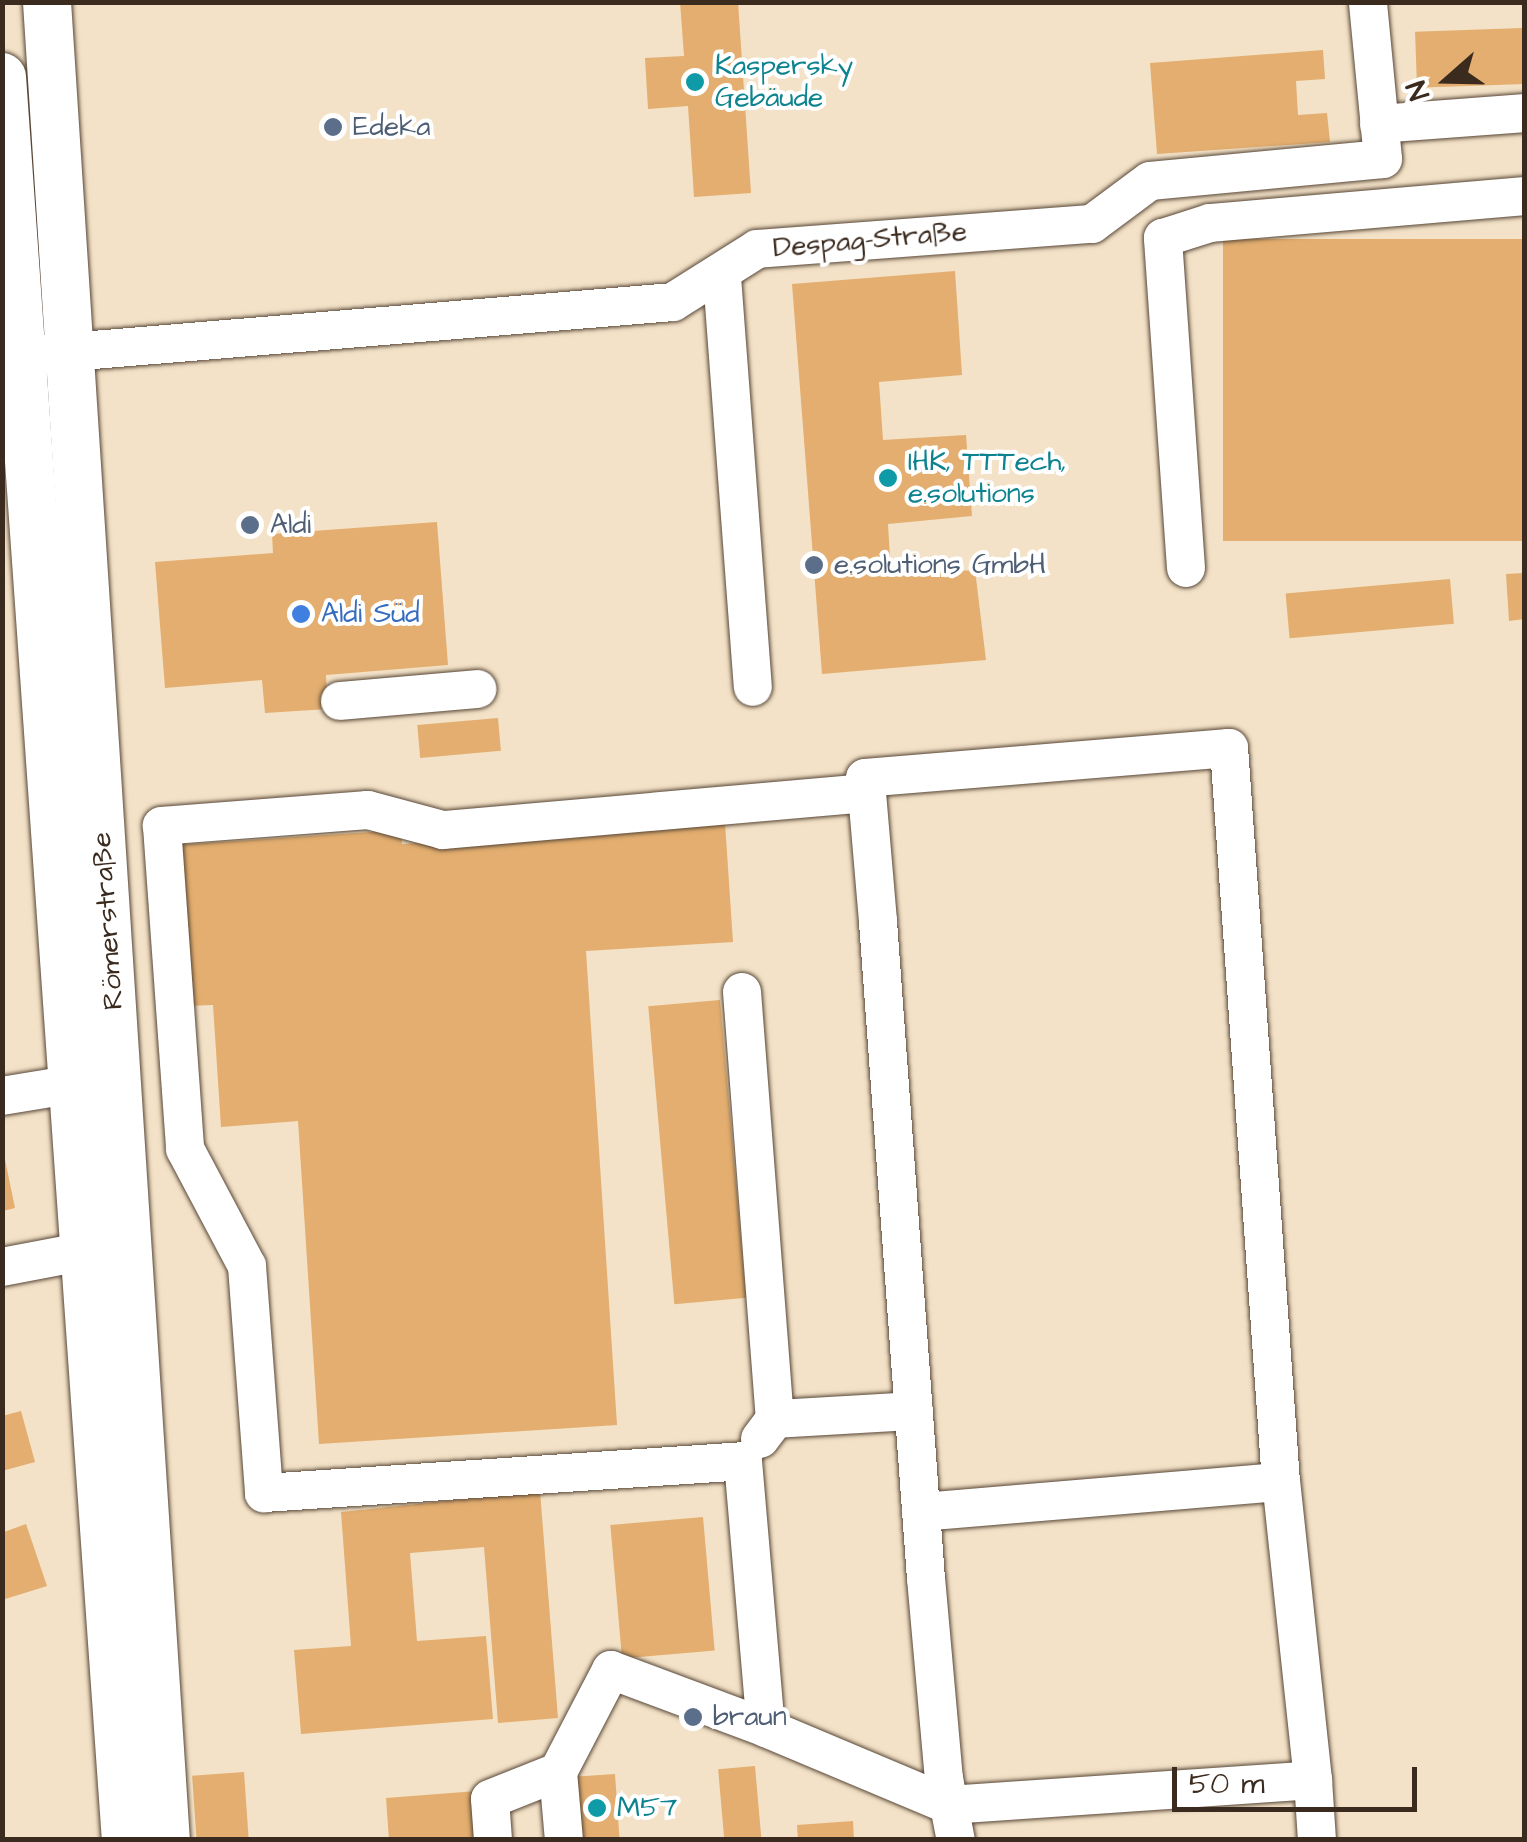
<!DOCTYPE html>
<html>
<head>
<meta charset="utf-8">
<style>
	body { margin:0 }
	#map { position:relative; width:1527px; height:1842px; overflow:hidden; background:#f3e2c7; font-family:"Architects Daughter",sans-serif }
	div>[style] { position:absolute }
	.building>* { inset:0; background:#e3ae6f; transform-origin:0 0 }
	.roads { filter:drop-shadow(0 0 2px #574637) drop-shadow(0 0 2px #574637) }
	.minor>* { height:38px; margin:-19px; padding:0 19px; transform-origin:19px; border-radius:19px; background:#fff }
	.major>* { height:48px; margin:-24px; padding:0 24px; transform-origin:24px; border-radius:24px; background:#fff }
	.dots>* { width:28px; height:28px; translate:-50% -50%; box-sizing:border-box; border:5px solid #fff; border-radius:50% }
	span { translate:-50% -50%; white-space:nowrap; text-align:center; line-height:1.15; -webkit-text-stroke:8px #fff; paint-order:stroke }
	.culture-label { font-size:28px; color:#0d838f }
	.left { translate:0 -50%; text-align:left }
	.service-label { font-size:28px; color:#4e5e75 }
	.street-label { font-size:28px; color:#3b2a1e }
	.shop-label { font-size:28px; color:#366cbe }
	.frame { position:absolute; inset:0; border:5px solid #3b2a1e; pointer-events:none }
	.north { position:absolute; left:1397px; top:30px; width:100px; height:100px; -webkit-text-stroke:8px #fff; paint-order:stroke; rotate:250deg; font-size:28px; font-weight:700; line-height:40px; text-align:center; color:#3b2a1e }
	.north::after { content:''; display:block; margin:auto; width:35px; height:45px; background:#3b2a1e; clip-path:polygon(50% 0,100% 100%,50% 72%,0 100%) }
	.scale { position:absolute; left:1172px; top:1767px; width:245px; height:45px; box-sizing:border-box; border:5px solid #3b2a1e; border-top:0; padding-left:12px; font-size:30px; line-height:35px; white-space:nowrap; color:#3b2a1e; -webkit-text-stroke:8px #fff; paint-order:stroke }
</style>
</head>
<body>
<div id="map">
	<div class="building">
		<i style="clip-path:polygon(680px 2px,738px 2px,751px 193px,694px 197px,688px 106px,648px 109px,645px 58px,684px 56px)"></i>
		<i style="left:1522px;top:28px;width:56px;height:107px;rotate:88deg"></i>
		<i style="clip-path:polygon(1323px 50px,1325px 79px,1296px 81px,1298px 115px,1327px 113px,1330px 142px,1157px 154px,1150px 63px)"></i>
		<i style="left:1523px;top:239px;width:302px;height:300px;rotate:90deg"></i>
		<i style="clip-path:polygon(955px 271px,962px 375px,879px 382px,883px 440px,966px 435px,972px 516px,888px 524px,891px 575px,975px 570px,986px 660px,822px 674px,792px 284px)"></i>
		<i style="clip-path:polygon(437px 522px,448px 665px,326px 675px,328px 709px,265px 713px,262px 680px,165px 688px,155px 562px,273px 553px,272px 534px)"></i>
		<i style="clip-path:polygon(1524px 573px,1524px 619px,1509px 621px,1506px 574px)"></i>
		<i style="left:1450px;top:579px;width:45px;height:165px;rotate:85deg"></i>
		<i style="left:498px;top:718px;width:33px;height:81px;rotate:85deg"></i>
		<i style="clip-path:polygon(725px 823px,733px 942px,586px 951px,617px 1425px,319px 1444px,298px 1121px,221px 1127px,213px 1005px,187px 1006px,176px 845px,401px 830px,402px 844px)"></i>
		<i style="left:720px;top:1000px;width:299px;height:72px;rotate:85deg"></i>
		<i style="clip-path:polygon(3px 1150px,15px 1208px,3px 1211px)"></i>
		<i style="clip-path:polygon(21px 1411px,35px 1462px,2px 1471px,2px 1416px)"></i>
		<i style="clip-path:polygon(540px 1491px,558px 1718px,498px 1723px,484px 1547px,410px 1553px,417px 1641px,486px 1636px,493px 1719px,301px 1734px,294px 1650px,351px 1646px,341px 1512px)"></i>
		<i style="left:703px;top:1517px;width:134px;height:93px;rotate:85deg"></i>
		<i style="clip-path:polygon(26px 1524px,47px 1586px,2px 1600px,4px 1532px)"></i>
		<i style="left:755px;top:1766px;width:74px;height:37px;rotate:85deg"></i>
		<i style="left:244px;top:1772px;width:68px;height:52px;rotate:86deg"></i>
		<i style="left:615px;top:1774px;width:66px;height:41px;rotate:86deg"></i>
		<i style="clip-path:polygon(477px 1791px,480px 1840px,389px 1840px,386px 1798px)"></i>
		<i style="clip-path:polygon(853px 1821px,854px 1840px,798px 1840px,797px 1825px)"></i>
	</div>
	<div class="roads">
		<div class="minor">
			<i style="left:1379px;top:124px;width:145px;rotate:-4.3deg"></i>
			<i style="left:722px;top:277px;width:411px;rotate:85.7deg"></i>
			<i style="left:45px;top:354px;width:630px;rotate:-4.73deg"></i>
			<i style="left:673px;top:302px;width:99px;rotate:-32.2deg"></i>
			<i style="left:757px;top:249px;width:336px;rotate:-4.3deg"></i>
			<i style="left:1092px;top:224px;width:72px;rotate:-36.6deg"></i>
			<i style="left:1150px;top:181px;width:234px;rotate:-5.4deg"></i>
			<i style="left:1383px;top:159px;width:158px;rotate:-95.5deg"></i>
			<i style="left:1186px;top:568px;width:331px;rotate:-94deg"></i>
			<i style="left:1163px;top:238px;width:49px;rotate:-17.7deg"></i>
			<i style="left:1210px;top:223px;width:315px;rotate:-4.9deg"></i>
			<i style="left:340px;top:701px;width:138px;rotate:-5deg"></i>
			<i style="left:867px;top:793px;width:426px;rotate:175deg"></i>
			<i style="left:443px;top:830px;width:78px;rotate:-165.1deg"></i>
			<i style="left:368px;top:810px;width:207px;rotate:175.6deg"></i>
			<i style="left:162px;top:826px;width:324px;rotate:85.9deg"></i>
			<i style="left:185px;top:1149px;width:132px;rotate:62.1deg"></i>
			<i style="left:247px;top:1266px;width:228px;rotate:85.7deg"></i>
			<i style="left:264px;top:1493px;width:480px;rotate:-3.8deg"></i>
			<i style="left:743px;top:1461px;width:268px;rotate:85.1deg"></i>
			<i style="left:766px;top:1728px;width:199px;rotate:22.8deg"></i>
			<i style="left:949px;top:1805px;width:365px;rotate:-3.9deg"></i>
			<i style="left:1313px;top:1780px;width:300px;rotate:-96.1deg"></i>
			<i style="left:1281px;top:1482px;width:736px;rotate:-94.05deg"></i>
			<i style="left:1229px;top:748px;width:365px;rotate:175.3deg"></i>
			<i style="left:865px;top:778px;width:15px;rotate:82deg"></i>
			<i style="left:867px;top:793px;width:129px;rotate:85.1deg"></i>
			<i style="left:878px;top:922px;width:658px;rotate:85.82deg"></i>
			<i style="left:926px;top:1578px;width:201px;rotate:84.9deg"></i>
			<i style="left:944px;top:1778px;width:27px;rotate:80deg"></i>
			<i style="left:949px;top:1805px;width:36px;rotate:79deg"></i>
			<i style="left:742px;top:992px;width:428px;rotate:85.6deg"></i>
			<i style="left:2px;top:1096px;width:98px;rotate:-9.4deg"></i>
			<i style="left:2px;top:1267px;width:86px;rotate:-10.8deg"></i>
			<i style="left:760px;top:1439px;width:25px;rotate:-53deg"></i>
			<i style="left:775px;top:1419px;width:139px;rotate:-3.3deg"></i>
			<i style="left:921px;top:1512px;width:361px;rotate:-4.8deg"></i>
			<i style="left:558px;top:1772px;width:115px;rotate:-62.5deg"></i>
			<i style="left:611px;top:1670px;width:165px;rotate:20.5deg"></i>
			<i style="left:1313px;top:1780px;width:60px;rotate:86.2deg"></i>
			<i style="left:493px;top:1840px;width:41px;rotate:-94.2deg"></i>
			<i style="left:490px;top:1799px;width:73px;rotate:-21.7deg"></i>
			<i style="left:558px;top:1772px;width:68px;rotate:85deg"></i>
		</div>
		<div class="major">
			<i style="left:47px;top:2px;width:1842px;rotate:86.3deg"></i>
			<i style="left:2px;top:77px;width:1767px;rotate:85.98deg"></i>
		</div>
	</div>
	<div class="dots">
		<i style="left:695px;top:82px;background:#0f9aa8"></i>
		<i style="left:333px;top:127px;background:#5c6f8a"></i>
		<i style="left:888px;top:478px;background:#0f9aa8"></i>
		<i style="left:250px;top:525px;background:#5c6f8a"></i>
		<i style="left:814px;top:565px;background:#5c6f8a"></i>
		<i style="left:301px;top:614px;background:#3f7fe0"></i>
		<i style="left:693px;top:1717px;background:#5c6f8a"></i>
		<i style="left:597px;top:1808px;background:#0f9aa8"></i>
	</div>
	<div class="culture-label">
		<span class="left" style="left:715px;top:82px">Kaspersky<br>Gebäude</span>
		<span class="left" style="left:908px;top:478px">IHK, TTTech,<br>e.solutions</span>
		<span class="left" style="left:617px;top:1808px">M57</span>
	</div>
	<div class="service-label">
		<span class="left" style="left:353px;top:127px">Edeka</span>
		<span class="left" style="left:270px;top:525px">Aldi</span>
		<span class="left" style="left:834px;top:565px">e.solutions GmbH</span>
		<span class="left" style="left:713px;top:1717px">braun</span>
	</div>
	<div class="street-label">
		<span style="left:870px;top:240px;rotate:-5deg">Despag-Straße</span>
		<span style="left:108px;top:921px;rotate:-94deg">Römerstraße</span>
	</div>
	<div class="shop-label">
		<span class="left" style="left:321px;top:614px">Aldi Süd</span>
	</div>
	<div class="frame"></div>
	<div class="north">N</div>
	<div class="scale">50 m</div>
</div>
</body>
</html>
